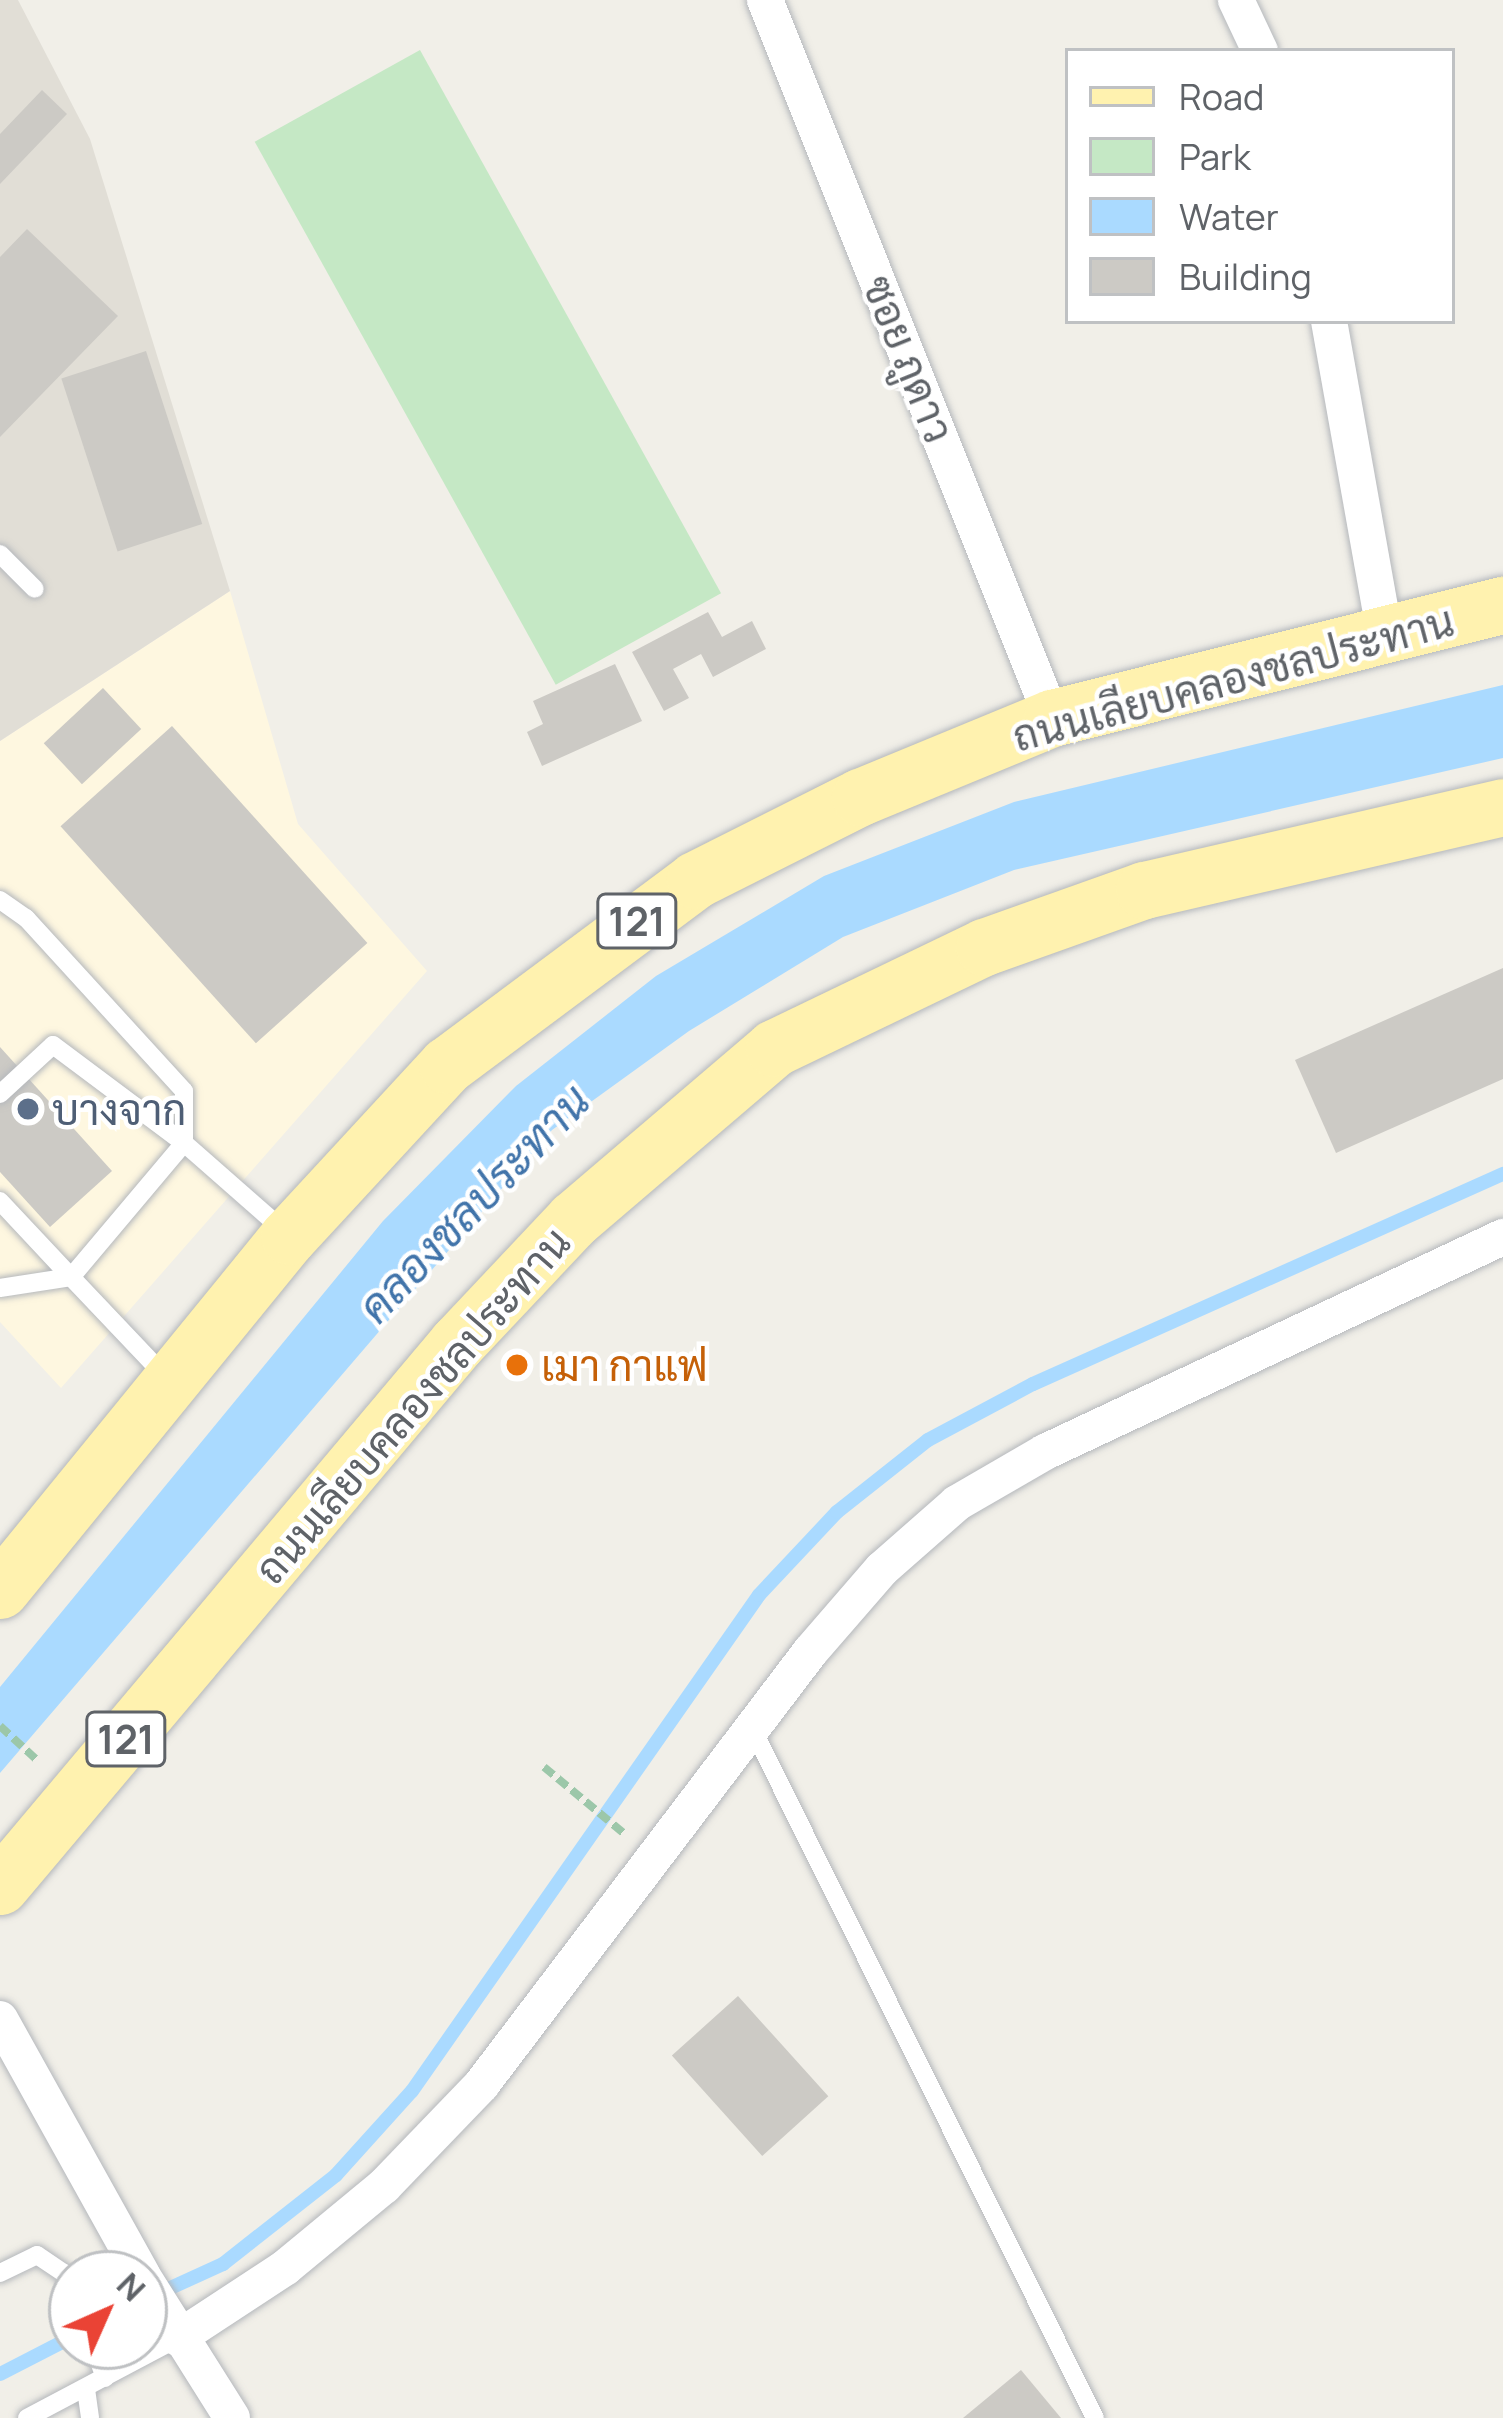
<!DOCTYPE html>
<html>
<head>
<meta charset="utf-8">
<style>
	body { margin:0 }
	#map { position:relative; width:1503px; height:2418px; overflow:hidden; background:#f1efe8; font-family:Manrope,Sarabun,sans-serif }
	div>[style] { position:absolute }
	.commercial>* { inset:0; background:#fef7e0 }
	.education>* { inset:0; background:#e1ded6 }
	.green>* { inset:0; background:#c5e8c5; transform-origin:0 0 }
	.water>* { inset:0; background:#aadaff }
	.stream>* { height:14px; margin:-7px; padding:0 7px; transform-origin:7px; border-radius:7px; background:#aadaff }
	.building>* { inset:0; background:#cccac5; transform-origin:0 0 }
	.path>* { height:8px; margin-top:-4px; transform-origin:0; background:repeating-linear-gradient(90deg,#9cc7a9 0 12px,transparent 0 18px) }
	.roads { filter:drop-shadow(0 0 3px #b5b8bc) drop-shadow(0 0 3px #b5b8bc) }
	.lane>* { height:18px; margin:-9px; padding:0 9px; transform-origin:9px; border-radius:9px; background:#fff }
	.street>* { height:36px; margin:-18px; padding:0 18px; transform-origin:18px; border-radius:18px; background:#fff }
	.primary>* { height:57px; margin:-28.5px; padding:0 28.5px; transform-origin:28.5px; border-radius:28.5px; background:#fff2af }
	.dots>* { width:33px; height:33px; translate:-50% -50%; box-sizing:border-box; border:6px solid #fff; border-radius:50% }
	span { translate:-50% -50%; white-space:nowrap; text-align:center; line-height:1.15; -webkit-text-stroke:9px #fff; paint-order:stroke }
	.shield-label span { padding:3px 9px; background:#fff; border:3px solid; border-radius:9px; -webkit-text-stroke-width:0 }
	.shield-label { font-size:39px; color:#5f6368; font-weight:700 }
	.street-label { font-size:42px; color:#5f6368 }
	.service-label { font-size:42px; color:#4e5e75 }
	.left { translate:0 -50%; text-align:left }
	.food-label { font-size:42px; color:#c56008 }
	.water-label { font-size:45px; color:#4174aa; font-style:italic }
	.legend { position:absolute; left:1065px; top:48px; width:390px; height:276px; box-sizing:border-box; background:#fff; border:3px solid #bfc1c3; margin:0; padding:15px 21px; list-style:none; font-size:36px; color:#5f6368 }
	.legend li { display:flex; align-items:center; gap:24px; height:60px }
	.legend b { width:60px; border:3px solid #bfc1c3 }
	.north { position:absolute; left:48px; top:2250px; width:120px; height:120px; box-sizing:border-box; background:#fff; border:3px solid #bfc1c3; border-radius:50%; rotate:45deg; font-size:33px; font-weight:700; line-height:48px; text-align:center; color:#5f6368 }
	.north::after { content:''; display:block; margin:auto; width:42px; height:54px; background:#ea4335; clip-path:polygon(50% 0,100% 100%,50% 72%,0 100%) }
</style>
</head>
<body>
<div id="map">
	<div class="commercial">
		<i style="clip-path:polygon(230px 591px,298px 824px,427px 971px,61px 1388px,0 1322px,0 741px)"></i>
	</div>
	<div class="education">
		<i style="clip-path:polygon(0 0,18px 0,90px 139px,230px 591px,0 741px)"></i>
	</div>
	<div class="green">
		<i style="left:420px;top:50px;width:621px;height:189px;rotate:61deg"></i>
	</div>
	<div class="water">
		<i style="clip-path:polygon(1503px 685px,1503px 758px,1014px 870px,843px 937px,689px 1031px,552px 1130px,0 1773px,0 1687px,383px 1221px,516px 1086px,656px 976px,824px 876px,1014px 802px)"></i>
	</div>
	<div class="stream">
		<i style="left:155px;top:2295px;width:75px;rotate:-24.5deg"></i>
		<i style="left:223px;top:2264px;width:144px;rotate:-38.2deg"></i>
		<i style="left:336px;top:2175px;width:113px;rotate:-47.9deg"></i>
		<i style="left:412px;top:2091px;width:605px;rotate:-55.02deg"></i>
		<i style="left:759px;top:1595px;width:114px;rotate:-46.8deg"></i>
		<i style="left:837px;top:1512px;width:116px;rotate:-38.4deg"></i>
		<i style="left:928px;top:1440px;width:119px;rotate:-28.1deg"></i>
		<i style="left:1033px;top:1384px;width:515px;rotate:-24.08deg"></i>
		<i style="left:0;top:2374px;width:81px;rotate:-27.2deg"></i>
	</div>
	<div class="building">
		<i style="clip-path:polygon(42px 90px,67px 114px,0 184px,0 134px)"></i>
		<i style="clip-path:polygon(27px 229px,118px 316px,0 437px,0 257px)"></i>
		<i style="left:146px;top:351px;width:182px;height:89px;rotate:72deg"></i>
		<i style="clip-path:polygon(708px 612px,722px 637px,752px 621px,766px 649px,713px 677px,701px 654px,673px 669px,689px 698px,664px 711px,632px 652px)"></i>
		<i style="clip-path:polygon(615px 664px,642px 721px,542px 766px,527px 732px,543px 724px,533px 701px)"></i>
		<i style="left:103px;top:688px;width:56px;height:81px;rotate:47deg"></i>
		<i style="left:172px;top:726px;width:292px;height:150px;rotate:48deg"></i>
		<i style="clip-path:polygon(1503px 968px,1503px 1079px,1336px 1153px,1295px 1060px)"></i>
		<i style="clip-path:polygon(0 1047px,112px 1171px,50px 1227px,0 1172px)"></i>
		<i style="left:738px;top:1996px;width:135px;height:89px;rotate:48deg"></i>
		<i style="clip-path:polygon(1021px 2370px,1061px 2418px,963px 2418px)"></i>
	</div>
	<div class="path">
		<i style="left:0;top:1726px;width:50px;rotate:42.6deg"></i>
		<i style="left:544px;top:1767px;width:107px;rotate:39.7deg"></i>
	</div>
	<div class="roads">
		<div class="lane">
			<i style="left:0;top:554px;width:49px;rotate:45deg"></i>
			<i style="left:0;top:900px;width:32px;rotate:35deg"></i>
			<i style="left:26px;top:918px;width:234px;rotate:47.6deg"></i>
			<i style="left:184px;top:1091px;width:52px;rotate:90deg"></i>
			<i style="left:184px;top:1143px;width:175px;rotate:130.1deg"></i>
			<i style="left:71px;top:1277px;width:104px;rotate:-133.1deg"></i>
			<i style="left:0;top:1094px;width:72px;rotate:-42.8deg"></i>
			<i style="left:53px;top:1045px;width:164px;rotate:36.8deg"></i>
			<i style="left:184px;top:1143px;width:132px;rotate:41.3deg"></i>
			<i style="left:0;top:1288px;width:72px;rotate:-8.8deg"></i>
			<i style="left:71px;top:1277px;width:139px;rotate:46.5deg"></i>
			<i style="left:753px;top:1730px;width:768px;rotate:63.57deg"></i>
			<i style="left:0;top:2273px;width:41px;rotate:-25.9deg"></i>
			<i style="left:37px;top:2255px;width:32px;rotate:34deg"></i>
			<i style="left:64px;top:2273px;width:20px;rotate:66deg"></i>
			<i style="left:93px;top:2346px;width:34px;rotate:69deg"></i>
			<i style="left:86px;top:2389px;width:29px;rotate:82deg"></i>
			<i style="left:27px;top:2418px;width:171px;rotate:-27.9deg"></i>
		</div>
		<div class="street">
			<i style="left:765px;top:0;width:773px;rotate:68.21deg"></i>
			<i style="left:1236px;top:0;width:56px;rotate:64.8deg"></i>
			<i style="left:1329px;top:321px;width:320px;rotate:79.9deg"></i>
			<i style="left:0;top:2019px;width:292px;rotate:60.9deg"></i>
			<i style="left:144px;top:2278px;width:165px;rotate:57.8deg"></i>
			<i style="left:178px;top:2338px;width:129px;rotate:-33.3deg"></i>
			<i style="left:286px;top:2267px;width:127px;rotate:-39.6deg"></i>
			<i style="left:384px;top:2186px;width:141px;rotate:-46.1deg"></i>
			<i style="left:482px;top:2084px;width:542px;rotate:-52.79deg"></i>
			<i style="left:810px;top:1652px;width:110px;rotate:-49.1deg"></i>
			<i style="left:882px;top:1569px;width:100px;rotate:-41.3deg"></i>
			<i style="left:957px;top:1503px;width:102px;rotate:-30.1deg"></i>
			<i style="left:1045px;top:1452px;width:506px;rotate:-25.15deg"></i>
		</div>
		<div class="primary">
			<i style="left:0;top:1590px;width:457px;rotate:-50.8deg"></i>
			<i style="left:289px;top:1236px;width:233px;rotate:-47.3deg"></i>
			<i style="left:447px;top:1065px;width:309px;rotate:-36.7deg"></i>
			<i style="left:695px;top:880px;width:185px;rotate:-26.7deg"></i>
			<i style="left:860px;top:797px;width:208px;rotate:-22.4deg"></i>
			<i style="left:1052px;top:718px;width:465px;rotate:-14.1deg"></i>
			<i style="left:0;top:1886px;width:710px;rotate:-49.92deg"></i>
			<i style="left:457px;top:1343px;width:170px;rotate:-46.7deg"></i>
			<i style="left:574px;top:1219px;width:263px;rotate:-40.5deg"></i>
			<i style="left:774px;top:1048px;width:233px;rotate:-25.7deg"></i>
			<i style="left:984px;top:947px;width:170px;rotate:-19.6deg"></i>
			<i style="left:1144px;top:890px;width:368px;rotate:-13deg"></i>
		</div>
	</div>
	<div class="dots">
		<i style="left:28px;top:1109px;background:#5c6f8a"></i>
		<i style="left:517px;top:1365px;background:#e8710a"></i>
	</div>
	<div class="shield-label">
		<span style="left:637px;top:921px">121</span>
		<span style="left:126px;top:1739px">121</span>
	</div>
	<div class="street-label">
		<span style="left:909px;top:359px;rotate:68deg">ซอย ภูดาว</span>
		<span style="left:1233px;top:678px;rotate:-15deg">ถนนเลียบคลองชลประทาน</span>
		<span style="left:412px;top:1405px;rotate:-49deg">ถนนเลียบคลองชลประทาน</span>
	</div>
	<div class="service-label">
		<span class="left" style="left:52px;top:1109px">บางจาก</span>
	</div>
	<div class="food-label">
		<span class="left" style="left:541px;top:1365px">เมา กาแฟ</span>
	</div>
	<div class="water-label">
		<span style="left:474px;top:1204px;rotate:-46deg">คลองชลประทาน</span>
	</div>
	<ul class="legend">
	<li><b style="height:15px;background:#fff2af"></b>Road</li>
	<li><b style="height:33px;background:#c5e8c5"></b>Park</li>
	<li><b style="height:33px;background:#aadaff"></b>Water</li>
	<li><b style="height:33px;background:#cccac5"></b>Building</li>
	</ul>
	<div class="north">N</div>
</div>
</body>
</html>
